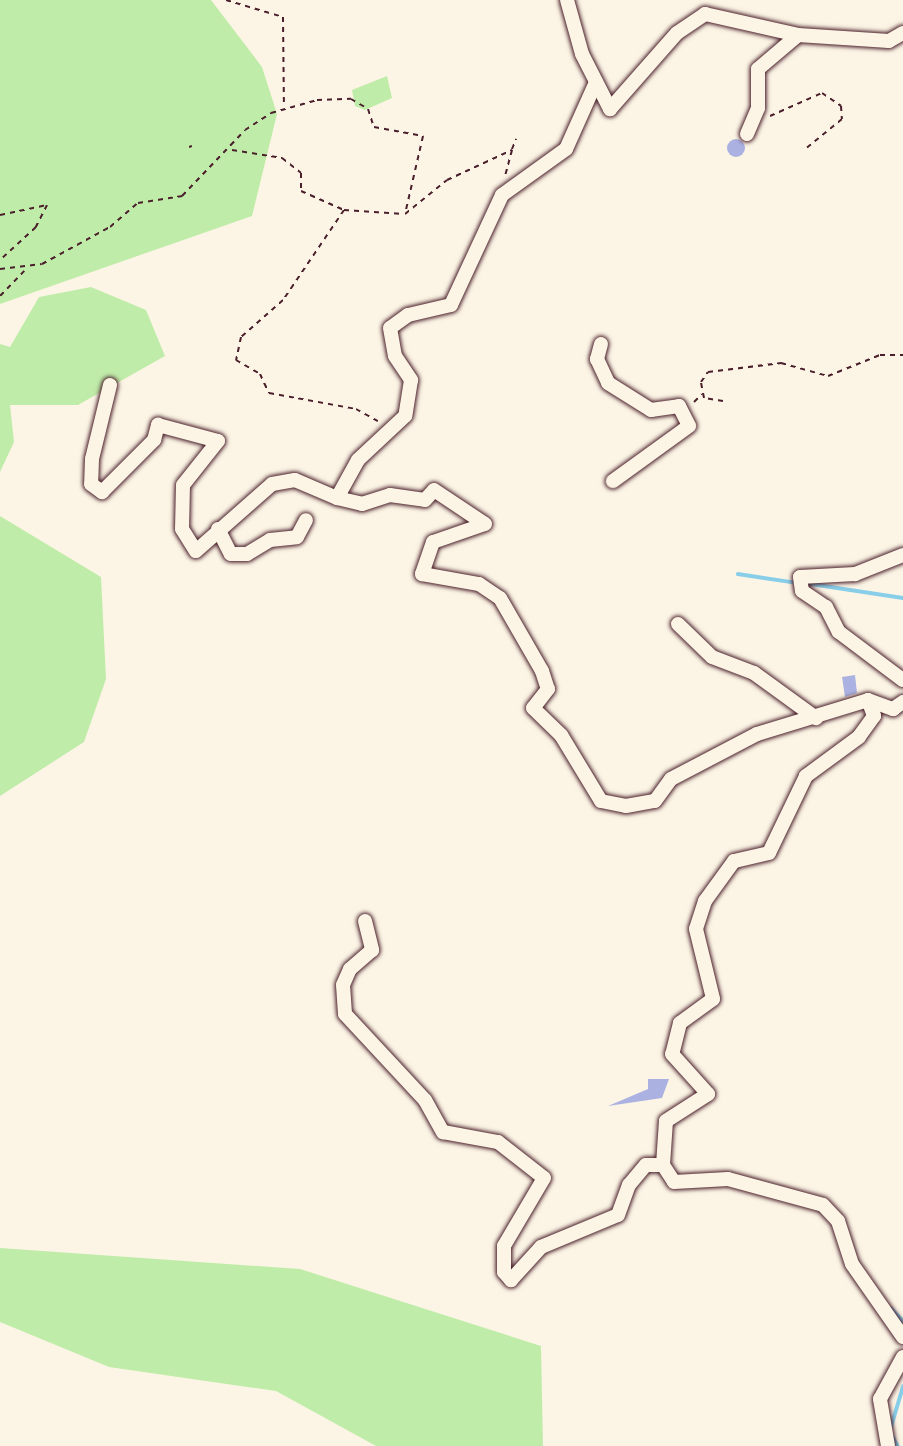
<!DOCTYPE html>
<html>
<head>
<meta charset="utf-8">
<style>
	body { margin:0 }
	#map { position:relative; width:903px; height:1446px; overflow:hidden; background:#fcf5e5; font-family:Mali,sans-serif }
	div>[style] { position:absolute }
	.green>* { inset:0; background:#c0eca9 }
	.stream>* { height:3.5px; margin:-1.75px; padding:0 1.75px; transform-origin:1.75px; border-radius:1.75px; background:#88cee9 }
	.building>* { inset:0; background:#abb2e2 }
	.round { border-radius:50% }
	.path>* { height:2px; margin-top:-1px; transform-origin:0; background:repeating-linear-gradient(90deg,#4a1f2b 0 5px,transparent 0 10px) }
	.roads { filter:drop-shadow(0 0 2px #4a1f2b) drop-shadow(0 0 2px #4a1f2b) }
	.minor>* { height:14px; margin:-7px; padding:0 7px; transform-origin:7px; border-radius:7px; background:#fcf5e5 }
	span { translate:-50% -50%; white-space:nowrap; text-align:center; line-height:1.15; -webkit-text-stroke:7px #fcf5e5; paint-order:stroke }
</style>
</head>
<body>
<div id="map">
	<div class="green">
		<i style="clip-path:polygon(0 0,211px 0,262px 67px,277px 114px,252px 216px,0 304px)"></i>
		<i style="clip-path:polygon(387px 76px,392px 98px,365px 110px,355px 106px,352px 90px)"></i>
		<i style="clip-path:polygon(91px 287px,146px 310px,165px 356px,78px 405px,10px 405px,14px 442px,0 472px,0 344px,10px 347px,39px 297px)"></i>
		<i style="clip-path:polygon(0 516px,101px 577px,106px 679px,84px 742px,0 796px)"></i>
		<i style="clip-path:polygon(0 1248px,300px 1269px,541px 1346px,543px 1446px,376px 1446px,276px 1391px,109px 1367px,0 1322px)"></i>
	</div>
	<div class="stream">
		<i style="left:738px;top:574px;width:54px;rotate:8.6deg"></i>
		<i style="left:811px;top:584px;width:93px;rotate:8.7deg"></i>
		<i style="left:891px;top:1308px;width:18px;rotate:47deg"></i>
		<i style="left:891px;top:1427px;width:42px;rotate:-73.3deg"></i>
		<i style="left:892px;top:1435px;width:13px;rotate:61deg"></i>
	</div>
	<div class="building">
		<i class="round" style="left:727px;top:139px;width:18px;height:18px"></i>
		<i style="clip-path:polygon(855px 675px,857px 693px,845px 697px,842px 677px)"></i>
		<i style="clip-path:polygon(648px 1079px,669px 1079px,662px 1098px,608px 1106px,648px 1089px)"></i>
	</div>
	<div class="path">
		<i style="left:226px;top:0;width:59px;rotate:16.6deg"></i>
		<i style="left:283px;top:17px;width:90px;rotate:89.4deg"></i>
		<i style="left:770px;top:116px;width:57px;rotate:-23.9deg"></i>
		<i style="left:822px;top:93px;width:23px;rotate:34deg"></i>
		<i style="left:841px;top:106px;width:13px;rotate:86deg"></i>
		<i style="left:842px;top:119px;width:49px;rotate:140.8deg"></i>
		<i style="left:189px;top:147px;width:3px;rotate:-18deg"></i>
		<i style="left:512px;top:149px;width:11px;rotate:-68deg"></i>
		<i style="left:232px;top:150px;width:51px;rotate:9.1deg"></i>
		<i style="left:282px;top:158px;width:24px;rotate:38deg"></i>
		<i style="left:301px;top:173px;width:18px;rotate:90deg"></i>
		<i style="left:301px;top:191px;width:47px;rotate:23.8deg"></i>
		<i style="left:344px;top:210px;width:60px;rotate:3.8deg"></i>
		<i style="left:344px;top:210px;width:109px;rotate:124.1deg"></i>
		<i style="left:283px;top:300px;width:56px;rotate:138.6deg"></i>
		<i style="left:241px;top:337px;width:24px;rotate:102deg"></i>
		<i style="left:236px;top:360px;width:28px;rotate:30deg"></i>
		<i style="left:260px;top:374px;width:21px;rotate:65deg"></i>
		<i style="left:269px;top:393px;width:88px;rotate:10.4deg"></i>
		<i style="left:356px;top:409px;width:25px;rotate:29deg"></i>
		<i style="left:0;top:215px;width:48px;rotate:-12deg"></i>
		<i style="left:47px;top:205px;width:25px;rotate:117deg"></i>
		<i style="left:36px;top:227px;width:49px;rotate:137.5deg"></i>
		<i style="left:0;top:269px;width:42px;rotate:-6.8deg"></i>
		<i style="left:42px;top:264px;width:77px;rotate:-28.6deg"></i>
		<i style="left:110px;top:227px;width:37px;rotate:-41deg"></i>
		<i style="left:138px;top:203px;width:45px;rotate:-9deg"></i>
		<i style="left:182px;top:196px;width:91px;rotate:-46.3deg"></i>
		<i style="left:245px;top:130px;width:31px;rotate:-33deg"></i>
		<i style="left:271px;top:113px;width:48px;rotate:-15.8deg"></i>
		<i style="left:317px;top:100px;width:34px;rotate:-2deg"></i>
		<i style="left:351px;top:99px;width:20px;rotate:30deg"></i>
		<i style="left:368px;top:109px;width:19px;rotate:72deg"></i>
		<i style="left:374px;top:127px;width:50px;rotate:10.4deg"></i>
		<i style="left:423px;top:136px;width:80px;rotate:103deg"></i>
		<i style="left:405px;top:214px;width:54px;rotate:-39deg"></i>
		<i style="left:447px;top:180px;width:72px;rotate:-24.8deg"></i>
		<i style="left:512px;top:150px;width:28px;rotate:105deg"></i>
		<i style="left:0;top:296px;width:35px;rotate:-46deg"></i>
		<i style="left:723px;top:401px;width:19px;rotate:-171deg"></i>
		<i style="left:704px;top:398px;width:16px;rotate:-101deg"></i>
		<i style="left:701px;top:382px;width:12px;rotate:-55deg"></i>
		<i style="left:708px;top:372px;width:74px;rotate:-7deg"></i>
		<i style="left:781px;top:363px;width:49px;rotate:15.5deg"></i>
		<i style="left:828px;top:376px;width:56px;rotate:-22deg"></i>
		<i style="left:880px;top:355px;width:23px"></i>
		<i style="left:694px;top:402px;width:11px;rotate:-45deg"></i>
	</div>
	<div class="roads">
		<div class="minor">
			<i style="left:567px;top:0;width:56px;rotate:74.5deg"></i>
			<i style="left:582px;top:54px;width:62px;rotate:63deg"></i>
			<i style="left:610px;top:109px;width:101px;rotate:-48.6deg"></i>
			<i style="left:677px;top:33px;width:34px;rotate:-34deg"></i>
			<i style="left:705px;top:14px;width:95px;rotate:12.7deg"></i>
			<i style="left:798px;top:35px;width:91px;rotate:3.8deg"></i>
			<i style="left:889px;top:41px;width:16px;rotate:-30deg"></i>
			<i style="left:596px;top:82px;width:73px;rotate:114.1deg"></i>
			<i style="left:566px;top:149px;width:79px;rotate:144.3deg"></i>
			<i style="left:502px;top:195px;width:121px;rotate:114.9deg"></i>
			<i style="left:451px;top:305px;width:44px;rotate:166.9deg"></i>
			<i style="left:408px;top:315px;width:22px;rotate:144deg"></i>
			<i style="left:390px;top:328px;width:28px;rotate:80deg"></i>
			<i style="left:395px;top:356px;width:29px;rotate:56deg"></i>
			<i style="left:411px;top:380px;width:36px;rotate:99deg"></i>
			<i style="left:405px;top:416px;width:64px;rotate:136.9deg"></i>
			<i style="left:358px;top:460px;width:43px;rotate:118.9deg"></i>
			<i style="left:337px;top:498px;width:26px;rotate:13deg"></i>
			<i style="left:362px;top:504px;width:29px;rotate:-18deg"></i>
			<i style="left:390px;top:495px;width:35px;rotate:8deg"></i>
			<i style="left:425px;top:500px;width:13px;rotate:-48deg"></i>
			<i style="left:434px;top:490px;width:61px;rotate:33.7deg"></i>
			<i style="left:485px;top:524px;width:55px;rotate:160.9deg"></i>
			<i style="left:433px;top:542px;width:34px;rotate:109deg"></i>
			<i style="left:422px;top:574px;width:58px;rotate:10deg"></i>
			<i style="left:479px;top:584px;width:25px;rotate:34deg"></i>
			<i style="left:500px;top:598px;width:84px;rotate:60.1deg"></i>
			<i style="left:542px;top:671px;width:19px;rotate:72deg"></i>
			<i style="left:548px;top:689px;width:24px;rotate:128deg"></i>
			<i style="left:533px;top:708px;width:39px;rotate:44deg"></i>
			<i style="left:561px;top:735px;width:77px;rotate:58.8deg"></i>
			<i style="left:601px;top:801px;width:25px;rotate:11deg"></i>
			<i style="left:626px;top:806px;width:29px;rotate:-10deg"></i>
			<i style="left:655px;top:801px;width:27px;rotate:-54deg"></i>
			<i style="left:671px;top:779px;width:97px;rotate:-27.6deg"></i>
			<i style="left:757px;top:734px;width:116px;rotate:-17deg"></i>
			<i style="left:868px;top:700px;width:17px;rotate:69deg"></i>
			<i style="left:874px;top:716px;width:26px;rotate:126deg"></i>
			<i style="left:859px;top:737px;width:66px;rotate:143.7deg"></i>
			<i style="left:806px;top:776px;width:85px;rotate:115.7deg"></i>
			<i style="left:769px;top:853px;width:36px;rotate:167deg"></i>
			<i style="left:734px;top:861px;width:49px;rotate:125.9deg"></i>
			<i style="left:705px;top:901px;width:29px;rotate:108deg"></i>
			<i style="left:696px;top:929px;width:72px;rotate:76.3deg"></i>
			<i style="left:713px;top:999px;width:41px;rotate:144deg"></i>
			<i style="left:680px;top:1023px;width:32px;rotate:104deg"></i>
			<i style="left:672px;top:1054px;width:54px;rotate:48deg"></i>
			<i style="left:708px;top:1094px;width:50px;rotate:147.3deg"></i>
			<i style="left:666px;top:1121px;width:44px;rotate:93.9deg"></i>
			<i style="left:747px;top:134px;width:28px;rotate:-67deg"></i>
			<i style="left:758px;top:108px;width:39px;rotate:-90deg"></i>
			<i style="left:758px;top:69px;width:52px;rotate:-40.4deg"></i>
			<i style="left:601px;top:344px;width:16px;rotate:105deg"></i>
			<i style="left:597px;top:359px;width:26px;rotate:65deg"></i>
			<i style="left:608px;top:383px;width:51px;rotate:32.1deg"></i>
			<i style="left:651px;top:410px;width:28px;rotate:-8deg"></i>
			<i style="left:679px;top:406px;width:22px;rotate:63deg"></i>
			<i style="left:689px;top:426px;width:94px;rotate:144.1deg"></i>
			<i style="left:110px;top:385px;width:76px;rotate:103.7deg"></i>
			<i style="left:92px;top:459px;width:25px;rotate:92deg"></i>
			<i style="left:91px;top:484px;width:14px;rotate:36deg"></i>
			<i style="left:102px;top:492px;width:74px;rotate:-45deg"></i>
			<i style="left:154px;top:440px;width:16px;rotate:-75deg"></i>
			<i style="left:158px;top:425px;width:62px;rotate:14.9deg"></i>
			<i style="left:218px;top:441px;width:56px;rotate:128.5deg"></i>
			<i style="left:183px;top:485px;width:44px;rotate:91.3deg"></i>
			<i style="left:182px;top:529px;width:26px;rotate:58deg"></i>
			<i style="left:196px;top:551px;width:101px;rotate:-41.4deg"></i>
			<i style="left:272px;top:484px;width:23px;rotate:-10deg"></i>
			<i style="left:295px;top:480px;width:46px;rotate:23.2deg"></i>
			<i style="left:218px;top:529px;width:28px;rotate:63deg"></i>
			<i style="left:231px;top:554px;width:16px"></i>
			<i style="left:247px;top:554px;width:27px;rotate:-31deg"></i>
			<i style="left:270px;top:540px;width:27px;rotate:-6deg"></i>
			<i style="left:297px;top:537px;width:19px;rotate:-62deg"></i>
			<i style="left:903px;top:555px;width:52px;rotate:158.4deg"></i>
			<i style="left:855px;top:574px;width:55px;rotate:176.9deg"></i>
			<i style="left:800px;top:577px;width:14px;rotate:82deg"></i>
			<i style="left:802px;top:591px;width:29px;rotate:34deg"></i>
			<i style="left:826px;top:607px;width:28px;rotate:63deg"></i>
			<i style="left:839px;top:632px;width:80px;rotate:36.9deg"></i>
			<i style="left:678px;top:624px;width:47px;rotate:44.1deg"></i>
			<i style="left:712px;top:657px;width:45px;rotate:20.9deg"></i>
			<i style="left:754px;top:673px;width:77px;rotate:36deg"></i>
			<i style="left:868px;top:700px;width:27px;rotate:20deg"></i>
			<i style="left:893px;top:709px;width:12px;rotate:-35deg"></i>
			<i style="left:365px;top:921px;width:30px;rotate:76deg"></i>
			<i style="left:372px;top:950px;width:29px;rotate:139deg"></i>
			<i style="left:350px;top:969px;width:17px;rotate:114deg"></i>
			<i style="left:343px;top:985px;width:29px;rotate:86deg"></i>
			<i style="left:345px;top:1014px;width:117px;rotate:47.1deg"></i>
			<i style="left:425px;top:1100px;width:37px;rotate:61deg"></i>
			<i style="left:443px;top:1132px;width:56px;rotate:10.3deg"></i>
			<i style="left:498px;top:1142px;width:58px;rotate:38deg"></i>
			<i style="left:544px;top:1178px;width:79px;rotate:120.5deg"></i>
			<i style="left:504px;top:1246px;width:26px;rotate:90deg"></i>
			<i style="left:504px;top:1272px;width:11px;rotate:49deg"></i>
			<i style="left:511px;top:1280px;width:45px;rotate:-47.7deg"></i>
			<i style="left:541px;top:1247px;width:83px;rotate:-22.6deg"></i>
			<i style="left:618px;top:1215px;width:32px;rotate:-70deg"></i>
			<i style="left:629px;top:1185px;width:26px;rotate:-50deg"></i>
			<i style="left:646px;top:1165px;width:17px"></i>
			<i style="left:663px;top:1165px;width:20px;rotate:57deg"></i>
			<i style="left:674px;top:1182px;width:54px;rotate:-3.2deg"></i>
			<i style="left:728px;top:1179px;width:98px;rotate:15.3deg"></i>
			<i style="left:823px;top:1205px;width:22px;rotate:47deg"></i>
			<i style="left:838px;top:1221px;width:45px;rotate:72deg"></i>
			<i style="left:852px;top:1264px;width:89px;rotate:55.1deg"></i>
			<i style="left:888px;top:1446px;width:48px;rotate:-99.7deg"></i>
			<i style="left:880px;top:1399px;width:48px;rotate:-61.3deg"></i>
		</div>
	</div>
</div>
</body>
</html>
